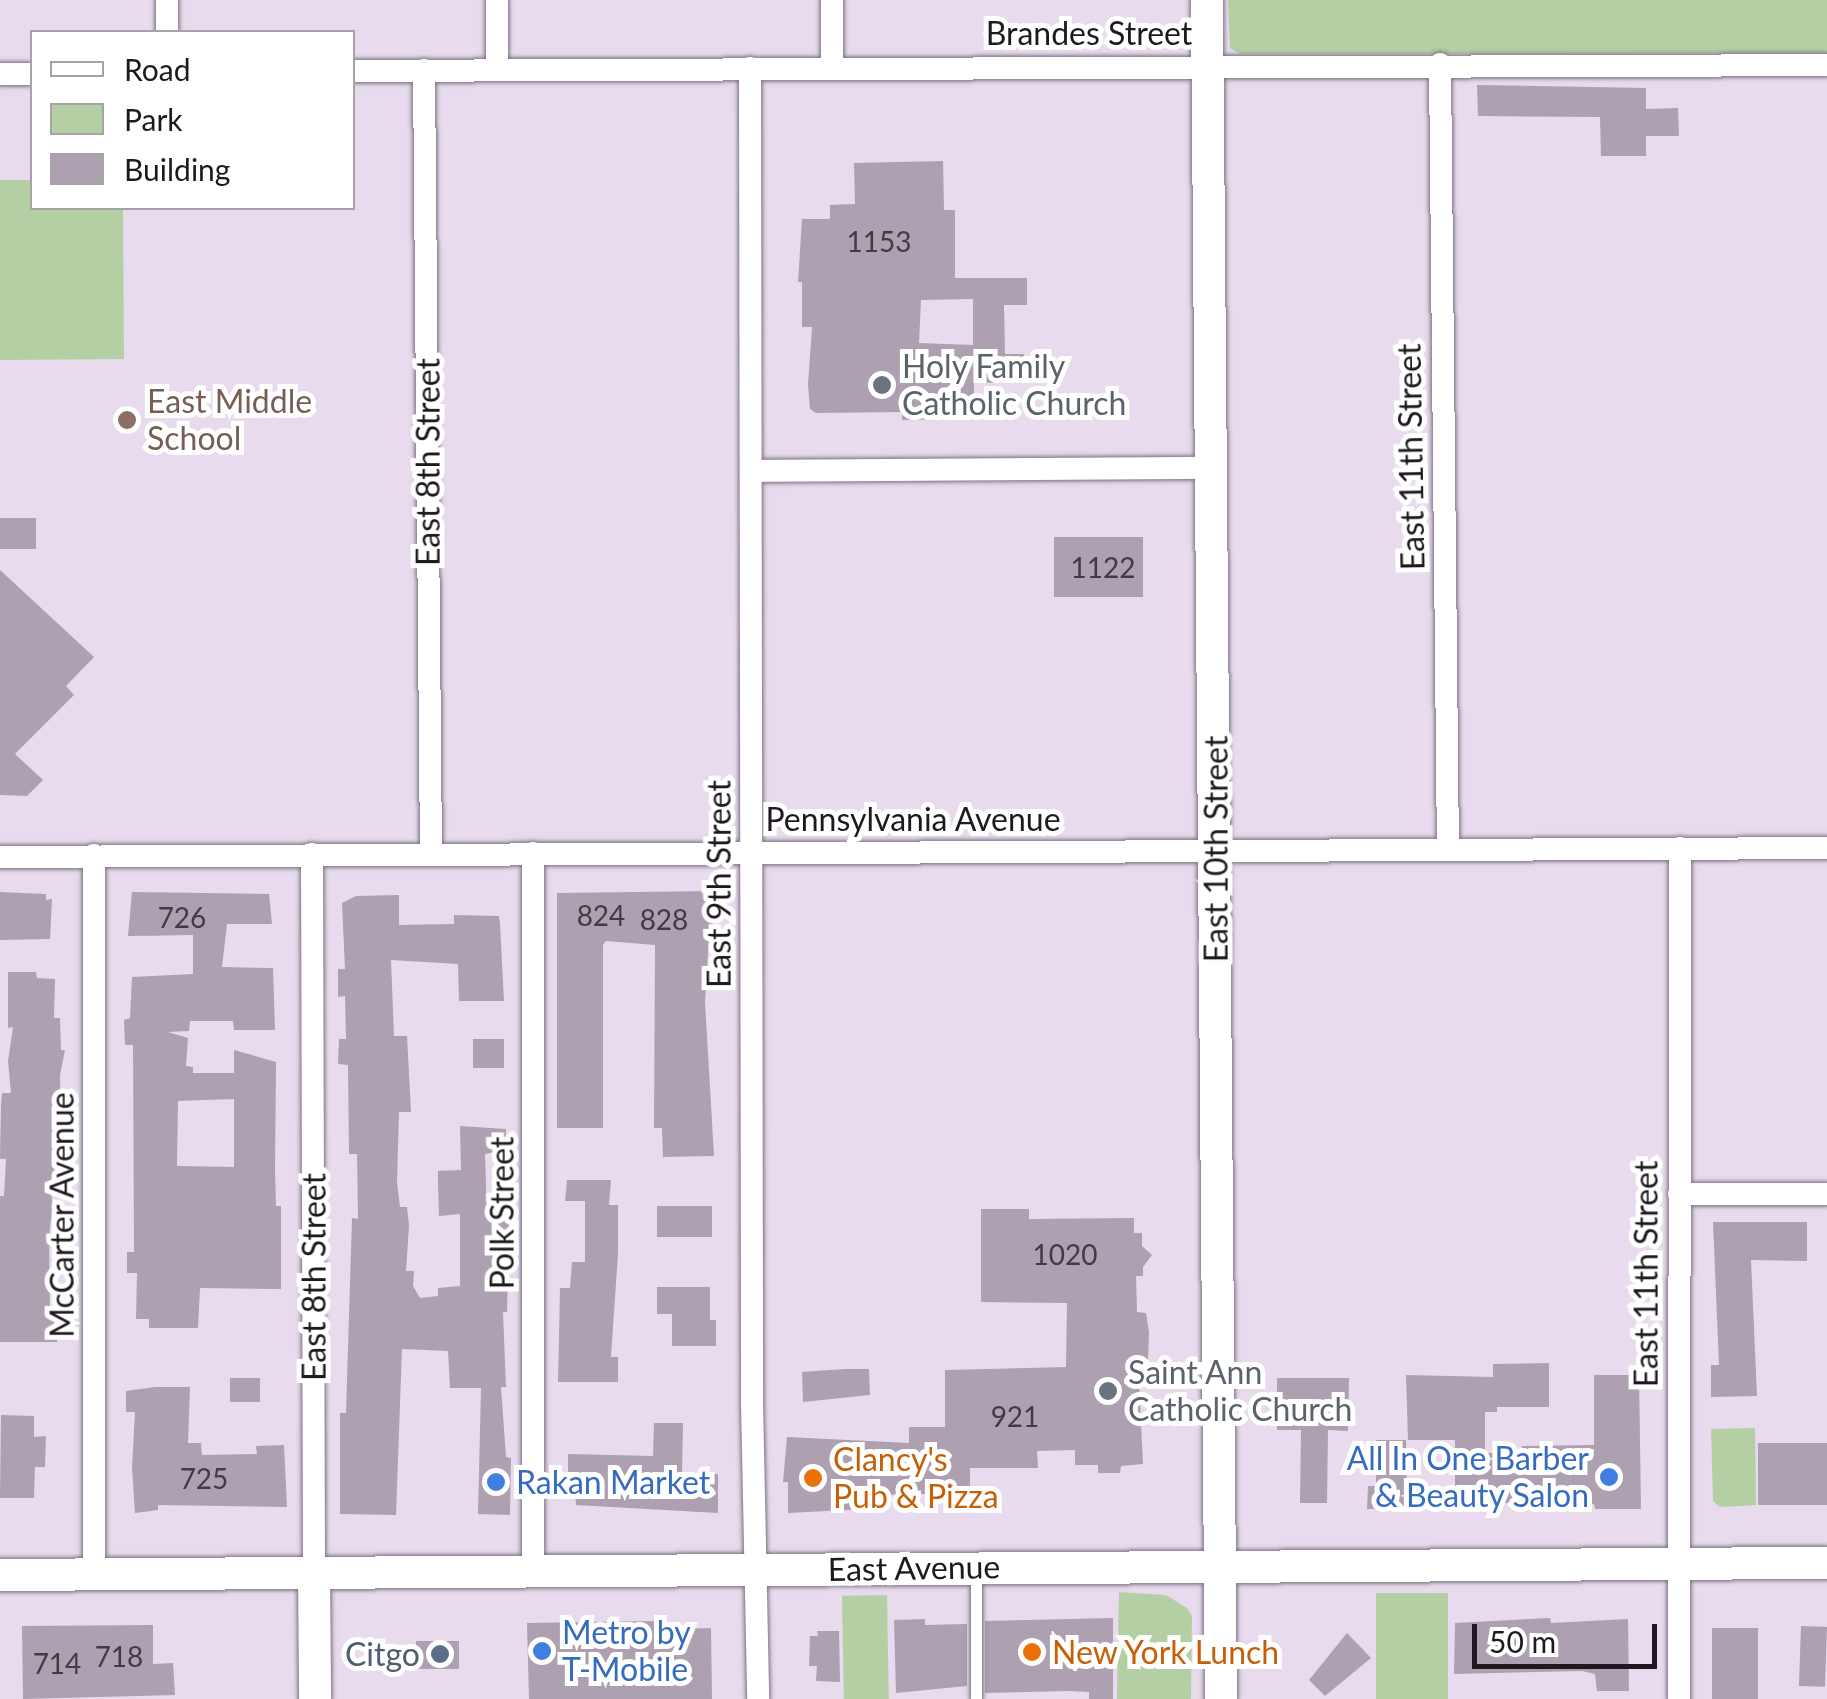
<!DOCTYPE html>
<html>
<head>
<meta charset="utf-8">
<style>
	body { margin:0 }
	#map { position:relative; width:1827px; height:1699px; overflow:hidden; background:#e7dbed; font-family:Lato,sans-serif }
	div>[style] { position:absolute }
	.green>* { inset:0; background:#b5cfa5; transform-origin:0 0 }
	.building>* { inset:0; background:#aca0b1; transform-origin:0 0 }
	.roads { filter:drop-shadow(0 0 2px #7d7282) drop-shadow(0 0 2px #7d7282) }
	.lane>* { height:11px; margin:-5.5px; padding:0 5.5px; transform-origin:5.5px; border-radius:5.5px; background:#fff }
	.street>* { height:22px; margin:-11px; padding:0 11px; transform-origin:11px; border-radius:11px; background:#fff }
	.secondary>* { height:32px; margin:-16px; padding:0 16px; transform-origin:16px; border-radius:16px; background:#fff }
	.dots>* { width:28px; height:28px; translate:-50% -50%; box-sizing:border-box; border:5px solid #fff; border-radius:50% }
	span { translate:-50% -50%; white-space:nowrap; text-align:center; line-height:1.15; -webkit-text-stroke:10px #fff; paint-order:stroke }
	.number-label { font-size:28px; color:#423b44 }
	.number-label span { -webkit-text-stroke-width:0 }
	.street-label { font-size:32px; color:#1e1920 }
	.worship-label { font-size:32px; color:#5b616d }
	.left { translate:0 -50%; text-align:left }
	.education-label { font-size:32px; color:#785e54 }
	.shop-label { font-size:32px; color:#366cbe }
	.right { translate:-100% -50%; text-align:right }
	.food-label { font-size:32px; color:#c56008 }
	.service-label { font-size:32px; color:#4e5e75 }
	.legend { position:absolute; left:30px; top:30px; width:325px; height:180px; box-sizing:border-box; background:#fff; border:2px solid #a5a3a6; margin:0; padding:12px 18px; list-style:none; font-size:30px; color:#1e1920 }
	.legend li { display:flex; align-items:center; gap:20px; height:50px }
	.legend b { width:50px; border:2px solid #a5a3a6 }
	.scale { position:absolute; left:1472px; top:1624px; width:185px; height:45px; box-sizing:border-box; border:5px solid #1e1920; border-top:0; padding-left:12px; font-size:30px; line-height:35px; white-space:nowrap; color:#1e1920; -webkit-text-stroke:8px #fff; paint-order:stroke }
</style>
</head>
<body>
<div id="map">
	<div class="green">
		<i style="clip-path:polygon(1228px 0,1827px 0,1827px 53px,1240px 54px,1230px 48px)"></i>
		<i style="clip-path:polygon(0 180px,32px 180px,32px 208px,123px 208px,124px 359px,0 360px)"></i>
		<i style="clip-path:polygon(1755px 1428px,1756px 1505px,1720px 1507px,1713px 1501px,1711px 1429px)"></i>
		<i style="clip-path:polygon(1119px 1592px,1166px 1595px,1187px 1608px,1192px 1616px,1191px 1699px,1117px 1699px)"></i>
		<i style="left:1376px;top:1593px;width:72px;height:106px"></i>
		<i style="left:887px;top:1595px;width:104px;height:45px;rotate:89deg"></i>
	</div>
	<div class="building">
		<i style="clip-path:polygon(1477px 85px,1646px 88px,1646px 109px,1678px 108px,1679px 136px,1646px 136px,1646px 156px,1601px 156px,1600px 117px,1478px 116px)"></i>
		<i style="clip-path:polygon(evenodd,943px 161px,944px 210px,955px 210px,955px 278px,1027px 278px,1027px 305px,1004px 305px,1005px 354px,1024px 354px,1025px 382px,974px 383px,974px 418px,902px 420px,902px 412px,816px 413px,810px 409px,808px 385px,812px 327px,802px 327px,802px 282px,798px 282px,802px 219px,830px 219px,830px 205px,855px 204px,854px 163px,943px 161px,973px 299px,973px 345px,919px 343px,921px 300px,973px 299px)"></i>
		<i style="left:0;top:518px;width:36px;height:31px"></i>
		<i style="left:1143px;top:537px;width:60px;height:89px;rotate:90deg"></i>
		<i style="clip-path:polygon(0 570px,94px 657px,66px 686px,74px 695px,15px 754px,43px 780px,27px 796px,0 795px)"></i>
		<i style="clip-path:polygon(714px 891px,714px 936px,709px 936px,705px 1002px,714px 1156px,663px 1157px,662px 1128px,654px 1128px,655px 945px,606px 941px,603px 945px,603px 1128px,557px 1128px,557px 893px)"></i>
		<i style="clip-path:polygon(0 892px,46px 894px,46px 900px,52px 899px,50px 939px,0 940px)"></i>
		<i style="clip-path:polygon(evenodd,132px 892px,269px 894px,272px 924px,227px 924px,222px 967px,273px 968px,275px 1030px,234px 1030px,233px 1021px,190px 1021px,189px 1031px,168px 1032px,188px 1038px,186px 1066px,193px 1067px,193px 1073px,234px 1073px,234px 1050px,276px 1062px,275px 1170px,276px 1206px,281px 1206px,281px 1289px,200px 1288px,198px 1328px,149px 1328px,149px 1319px,136px 1319px,137px 1273px,127px 1273px,127px 1252px,134px 1252px,133px 1045px,125px 1045px,124px 1020px,130px 1018px,132px 977px,193px 974px,193px 935px,128px 936px,132px 892px,234px 1099px,234px 1167px,177px 1166px,178px 1101px,234px 1099px)"></i>
		<i style="clip-path:polygon(399px 895px,399px 925px,454px 924px,454px 915px,499px 916px,500px 924px,504px 1001px,459px 1001px,458px 964px,391px 960px,394px 1036px,407px 1036px,411px 1112px,399px 1112px,397px 1182px,400px 1207px,407px 1207px,409px 1226px,406px 1271px,414px 1271px,413px 1286px,420px 1298px,438px 1296px,438px 1288px,460px 1286px,460px 1214px,439px 1216px,438px 1183px,438px 1171px,461px 1170px,460px 1126px,506px 1129px,506px 1150px,485px 1154px,487px 1218px,509px 1221px,507px 1312px,503px 1312px,506px 1387px,501px 1387px,506px 1457px,511px 1458px,510px 1515px,478px 1514px,481px 1388px,450px 1388px,448px 1351px,402px 1349px,396px 1515px,340px 1514px,340px 1413px,346px 1413px,352px 1218px,358px 1219px,357px 1154px,349px 1154px,348px 1065px,338px 1064px,339px 1039px,346px 1039px,345px 996px,338px 997px,338px 969px,345px 969px,342px 903px,356px 896px)"></i>
		<i style="clip-path:polygon(8px 972px,36px 972px,37px 978px,55px 979px,54px 1018px,60px 1018px,61px 1050px,65px 1050px,60px 1075px,62px 1188px,50px 1187px,55px 1217px,51px 1218px,49px 1238px,50px 1312px,59px 1312px,57px 1342px,0 1342px,0 1196px,4px 1196px,6px 1159px,0 1159px,1px 1105px,2px 1093px,11px 1093px,8px 1061px,13px 1027px,8px 1028px)"></i>
		<i style="left:473px;top:1039px;width:31px;height:29px"></i>
		<i style="clip-path:polygon(567px 1180px,611px 1180px,609px 1205px,618px 1205px,618px 1253px,611px 1357px,618px 1357px,618px 1382px,558px 1382px,560px 1288px,570px 1288px,572px 1262px,585px 1262px,585px 1201px,565px 1201px)"></i>
		<i style="left:657px;top:1206px;width:55px;height:31px"></i>
		<i style="clip-path:polygon(981px 1209px,1029px 1209px,1029px 1219px,1134px 1218px,1134px 1233px,1142px 1233px,1142px 1246px,1152px 1255px,1143px 1267px,1143px 1276px,1136px 1276px,1137px 1312px,1146px 1313px,1149px 1332px,1148px 1360px,1138px 1360px,1143px 1464px,1121px 1466px,1120px 1473px,1098px 1473px,1098px 1465px,1075px 1465px,1075px 1450px,1037px 1451px,1038px 1468px,970px 1468px,970px 1510px,945px 1510px,945px 1494px,903px 1494px,865px 1497px,865px 1509px,788px 1513px,788px 1482px,783px 1482px,787px 1437px,909px 1443px,909px 1427px,945px 1427px,945px 1370px,1066px 1367px,1067px 1303px,981px 1302px)"></i>
		<i style="clip-path:polygon(1713px 1222px,1807px 1222px,1807px 1261px,1751px 1260px,1757px 1396px,1711px 1397px,1711px 1365px,1719px 1365px)"></i>
		<i style="clip-path:polygon(657px 1287px,710px 1287px,710px 1320px,716px 1320px,716px 1346px,672px 1346px,672px 1314px,657px 1314px)"></i>
		<i style="clip-path:polygon(1549px 1363px,1549px 1407px,1497px 1407px,1497px 1412px,1485px 1412px,1485px 1453px,1522px 1453px,1522px 1446px,1594px 1445px,1594px 1375px,1639px 1375px,1641px 1509px,1595px 1509px,1594px 1504px,1564px 1503px,1479px 1503px,1479px 1508px,1455px 1509px,1455px 1440px,1408px 1440px,1406px 1375px,1493px 1377px,1493px 1364px)"></i>
		<i style="clip-path:polygon(845px 1369px,869px 1369px,870px 1395px,803px 1402px,802px 1372px)"></i>
		<i style="left:230px;top:1378px;width:30px;height:24px"></i>
		<i style="clip-path:polygon(1277px 1378px,1349px 1378px,1348px 1431px,1328px 1430px,1327px 1503px,1300px 1503px,1301px 1430px,1277px 1430px)"></i>
		<i style="clip-path:polygon(155px 1387px,190px 1387px,188px 1443px,201px 1443px,202px 1455px,257px 1454px,256px 1446px,284px 1445px,287px 1507px,158px 1505px,158px 1510px,135px 1513px,132px 1467px,135px 1412px,126px 1412px,126px 1391px)"></i>
		<i style="clip-path:polygon(1px 1415px,34px 1416px,34px 1437px,46px 1436px,45px 1467px,35px 1467px,34px 1498px,0 1498px)"></i>
		<i style="clip-path:polygon(654px 1423px,683px 1423px,682px 1475px,718px 1474px,718px 1513px,576px 1505px,575px 1489px,568px 1488px,568px 1454px,653px 1456px)"></i>
		<i style="clip-path:polygon(1376px 1440px,1406px 1440px,1407px 1508px,1367px 1509px,1368px 1486px,1376px 1486px)"></i>
		<i style="left:1758px;top:1443px;width:69px;height:62px"></i>
		<i style="clip-path:polygon(1113px 1618px,1113px 1699px,1089px 1699px,1089px 1692px,1068px 1691px,985px 1693px,985px 1621px)"></i>
		<i style="clip-path:polygon(1550px 1618px,1551px 1623px,1628px 1619px,1629px 1691px,1597px 1691px,1595px 1674px,1582px 1671px,1454px 1674px,1455px 1623px)"></i>
		<i style="clip-path:polygon(925px 1619px,925px 1625px,967px 1624px,967px 1686px,896px 1693px,894px 1620px)"></i>
		<i style="clip-path:polygon(656px 1621px,656px 1630px,711px 1628px,712px 1699px,529px 1699px,527px 1623px)"></i>
		<i style="clip-path:polygon(153px 1625px,153px 1664px,173px 1663px,175px 1695px,23px 1699px,22px 1626px)"></i>
		<i style="left:1801px;top:1626px;width:26px;height:60px;rotate:2deg"></i>
		<i style="left:1712px;top:1628px;width:46px;height:71px"></i>
		<i style="clip-path:polygon(817px 1631px,839px 1631px,840px 1682px,816px 1681px,817px 1666px,809px 1666px,810px 1636px,818px 1636px)"></i>
		<i style="clip-path:polygon(1347px 1633px,1371px 1658px,1325px 1696px,1309px 1680px)"></i>
		<i style="left:416px;top:1641px;width:43px;height:28px"></i>
	</div>
	<div class="roads">
		<div class="lane">
			<i style="left:976px;top:1571px;width:128px;rotate:90deg"></i>
		</div>
		<div class="street">
			<i style="left:167px;top:0;width:32px;rotate:90deg"></i>
			<i style="left:832px;top:0;width:67px;rotate:90deg"></i>
			<i style="left:1440px;top:64px;width:785px;rotate:89.42deg"></i>
			<i style="left:750px;top:68px;width:1334px;rotate:89.91deg"></i>
			<i style="left:752px;top:1402px;width:297px;rotate:88.8deg"></i>
			<i style="left:424px;top:70px;width:784px;rotate:89.49deg"></i>
			<i style="left:497px;top:70px;width:70px;rotate:-90deg"></i>
			<i style="left:352px;top:71px;width:1475px;rotate:-0.23deg"></i>
			<i style="left:0;top:74px;width:32px"></i>
			<i style="left:751px;top:471px;width:458px;rotate:-0.4deg"></i>
			<i style="left:312px;top:854px;width:719px;rotate:89.84deg"></i>
			<i style="left:0;top:857px;width:1827px;rotate:-0.28deg"></i>
			<i style="left:1679px;top:1194px;width:148px"></i>
			<i style="left:533px;top:1573px;width:720px;rotate:-90deg"></i>
			<i style="left:94px;top:1575px;width:720px;rotate:-90deg"></i>
			<i style="left:1679px;top:1699px;width:851px;rotate:-89.93deg"></i>
		</div>
		<div class="secondary">
			<i style="left:1207px;top:0;width:1699px;rotate:89.53deg"></i>
			<i style="left:314px;top:1573px;width:126px;rotate:89.5deg"></i>
			<i style="left:0;top:1575px;width:1827px;rotate:-0.38deg"></i>
		</div>
	</div>
	<div class="dots">
		<i style="left:882px;top:385px;background:#6b7280"></i>
		<i style="left:127px;top:420px;background:#8d6e63"></i>
		<i style="left:1108px;top:1391px;background:#6b7280"></i>
		<i style="left:1609px;top:1477px;background:#3f7fe0"></i>
		<i style="left:813px;top:1478px;background:#e8710a"></i>
		<i style="left:496px;top:1482px;background:#3f7fe0"></i>
		<i style="left:542px;top:1651px;background:#3f7fe0"></i>
		<i style="left:1032px;top:1652px;background:#e8710a"></i>
		<i style="left:440px;top:1654px;background:#5c6f8a"></i>
	</div>
	<div class="number-label">
		<span style="left:879px;top:241px">1153</span>
		<span style="left:1103px;top:567px">1122</span>
		<span style="left:601px;top:915px">824</span>
		<span style="left:182px;top:917px">726</span>
		<span style="left:664px;top:919px">828</span>
		<span style="left:1065px;top:1254px">1020</span>
		<span style="left:1015px;top:1416px">921</span>
		<span style="left:204px;top:1478px">725</span>
		<span style="left:119px;top:1656px">718</span>
		<span style="left:57px;top:1663px">714</span>
	</div>
	<div class="street-label">
		<span style="left:1089px;top:33px">Brandes Street</span>
		<span style="left:1411px;top:457px;rotate:-91deg">East 11th Street</span>
		<span style="left:428px;top:462px;rotate:-90deg">East 8th Street</span>
		<span style="left:913px;top:819px">Pennsylvania Avenue</span>
		<span style="left:1216px;top:849px;rotate:-90deg">East 10th Street</span>
		<span style="left:719px;top:884px;rotate:-90deg">East 9th Street</span>
		<span style="left:502px;top:1213px;rotate:-90deg">Polk Street</span>
		<span style="left:62px;top:1215px;rotate:-90deg">McCarter Avenue</span>
		<span style="left:1646px;top:1274px;rotate:-90deg">East 11th Street</span>
		<span style="left:314px;top:1277px;rotate:-90deg">East 8th Street</span>
		<span style="left:914px;top:1568px;rotate:-1deg">East Avenue</span>
	</div>
	<div class="worship-label">
		<span class="left" style="left:902px;top:385px">Holy Family<br>Catholic Church</span>
		<span class="left" style="left:1128px;top:1391px">Saint Ann<br>Catholic Church</span>
	</div>
	<div class="education-label">
		<span class="left" style="left:147px;top:420px">East Middle<br>School</span>
	</div>
	<div class="shop-label">
		<span class="right" style="left:1589px;top:1477px">All In One Barber<br>&amp; Beauty Salon</span>
		<span class="left" style="left:516px;top:1482px">Rakan Market</span>
		<span class="left" style="left:562px;top:1651px">Metro by<br>T-Mobile</span>
	</div>
	<div class="food-label">
		<span class="left" style="left:833px;top:1478px">Clancy's<br>Pub &amp; Pizza</span>
		<span class="left" style="left:1052px;top:1652px">New York Lunch</span>
	</div>
	<div class="service-label">
		<span class="right" style="left:420px;top:1654px">Citgo</span>
	</div>
	<ul class="legend">
	<li><b style="height:12px;background:#fff"></b>Road</li>
	<li><b style="height:28px;background:#b5cfa5"></b>Park</li>
	<li><b style="height:28px;background:#aca0b1"></b>Building</li>
	</ul>
	<div class="scale">50 m</div>
</div>
</body>
</html>
